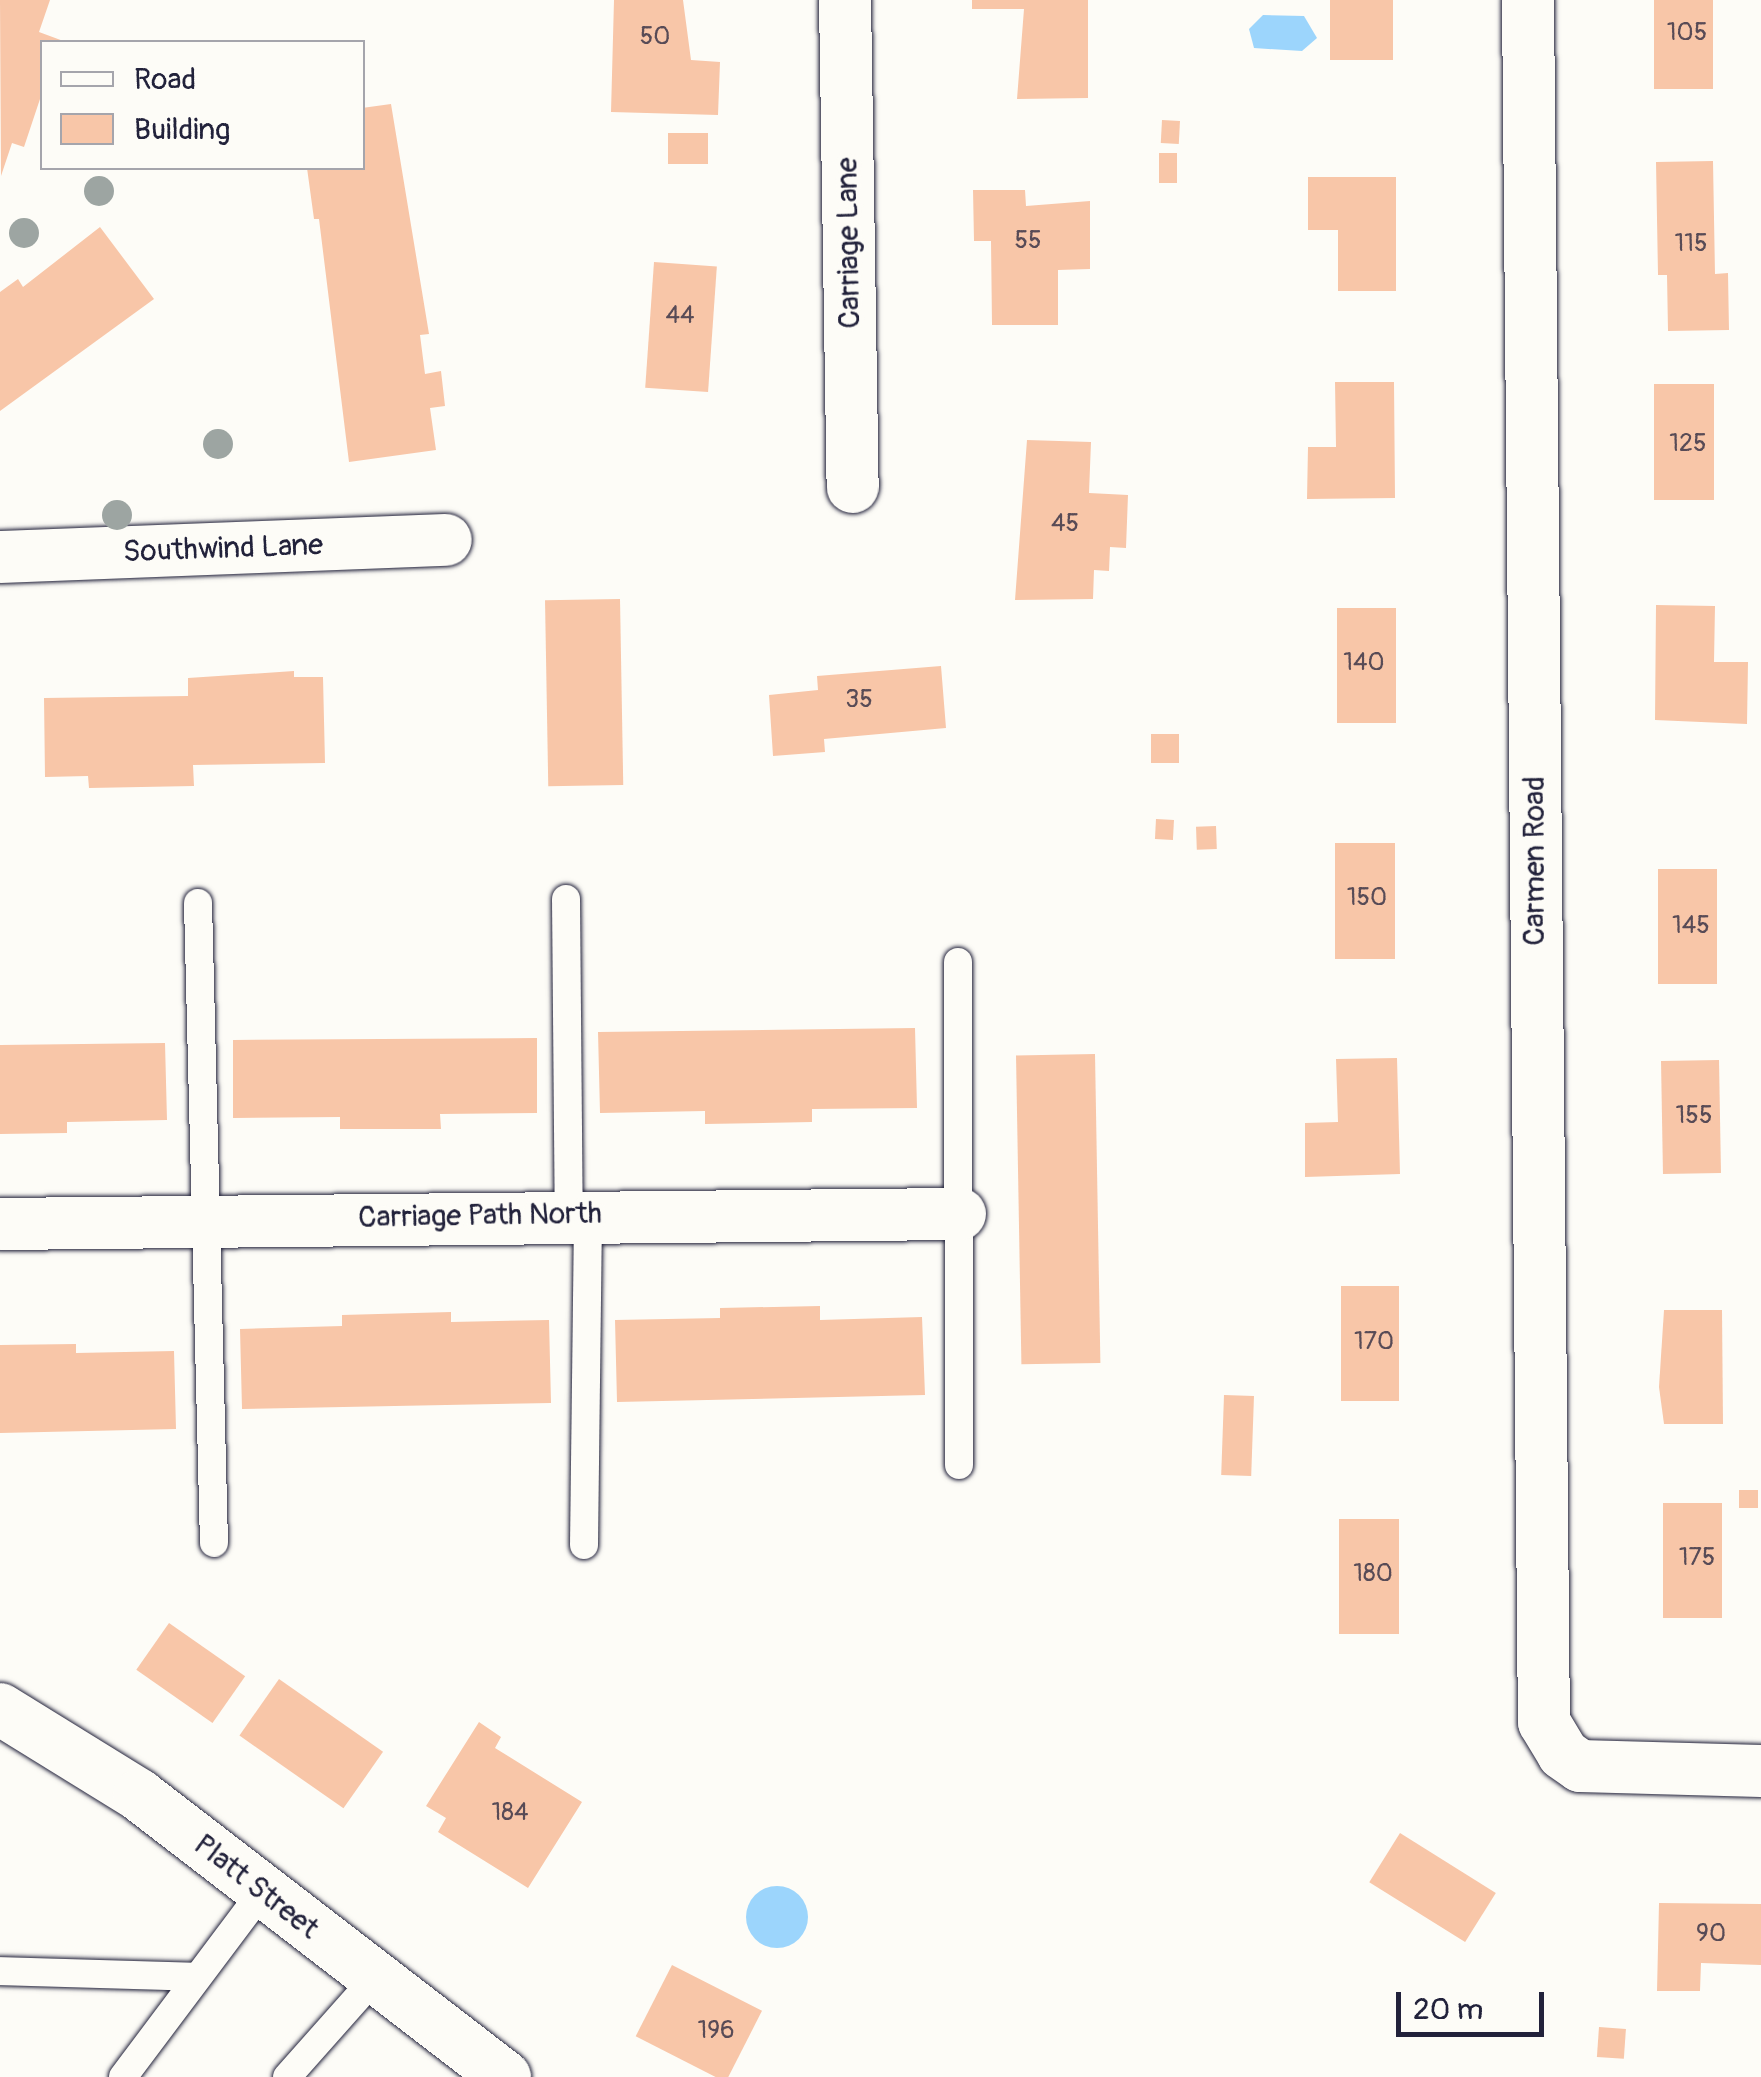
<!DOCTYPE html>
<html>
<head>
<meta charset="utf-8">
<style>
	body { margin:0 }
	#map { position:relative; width:1761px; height:2077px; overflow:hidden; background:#fdfcf7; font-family:Pangolin,sans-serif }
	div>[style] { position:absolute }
	.water>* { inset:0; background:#9cd5fc }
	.round { border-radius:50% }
	.building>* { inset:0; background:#f8c6a8; transform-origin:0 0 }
	.roads { filter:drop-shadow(0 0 2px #22223b) drop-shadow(0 0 2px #22223b) }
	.service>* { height:28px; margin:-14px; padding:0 14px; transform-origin:14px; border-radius:14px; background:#fdfcf7 }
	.minor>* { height:52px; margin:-26px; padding:0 26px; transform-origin:26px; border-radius:26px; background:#fdfcf7 }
	.trees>* { width:30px; height:30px; margin:-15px; border-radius:50%; background:#9da5a2 }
	span { translate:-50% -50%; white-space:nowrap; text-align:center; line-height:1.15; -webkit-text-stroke:9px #fdfcf7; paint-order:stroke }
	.number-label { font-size:25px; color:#584b56 }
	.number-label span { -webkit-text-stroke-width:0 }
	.street-label { font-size:30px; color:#22223b }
	.legend { position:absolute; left:40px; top:40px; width:325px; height:130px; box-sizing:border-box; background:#fdfcf7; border:2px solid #a5a5ac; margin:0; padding:12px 18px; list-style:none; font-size:30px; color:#22223b }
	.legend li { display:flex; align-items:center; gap:20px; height:50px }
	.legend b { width:50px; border:2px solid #a5a5ac }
	.scale { position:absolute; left:1396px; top:1992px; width:148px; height:45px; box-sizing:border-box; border:5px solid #22223b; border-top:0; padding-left:12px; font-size:30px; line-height:35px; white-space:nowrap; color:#22223b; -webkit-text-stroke:8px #fdfcf7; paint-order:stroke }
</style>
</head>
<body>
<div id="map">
	<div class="water">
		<i style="clip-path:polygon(1263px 15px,1304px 16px,1317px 38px,1302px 51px,1254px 48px,1249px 29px)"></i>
		<i class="round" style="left:746px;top:1886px;width:62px;height:62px"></i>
	</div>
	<div class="building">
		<i style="clip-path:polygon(0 0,50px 0,39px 32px,66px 42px,42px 42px,42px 93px,24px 147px,12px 143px,1px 176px)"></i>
		<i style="clip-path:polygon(614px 0,683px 0,691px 60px,720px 62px,718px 115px,611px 112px)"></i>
		<i style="clip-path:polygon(972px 0,1088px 0,1088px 98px,1017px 99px,1024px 9px,972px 9px)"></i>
		<i style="left:1330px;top:0;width:63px;height:60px"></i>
		<i style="left:1654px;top:0;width:59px;height:89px"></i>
		<i style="clip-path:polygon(391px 104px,429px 334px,420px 335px,425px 374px,441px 371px,445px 406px,430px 408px,436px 450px,349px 462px,319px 219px,314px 219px,307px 168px,362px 168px,362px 108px)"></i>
		<i style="left:1162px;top:120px;width:18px;height:23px;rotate:3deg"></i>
		<i style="left:668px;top:133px;width:40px;height:31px"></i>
		<i style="left:1159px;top:153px;width:18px;height:30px"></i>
		<i style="clip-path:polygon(1713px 161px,1715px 274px,1728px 273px,1729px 330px,1668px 331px,1667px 275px,1658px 275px,1656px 162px)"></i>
		<i style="clip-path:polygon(1308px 177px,1396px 177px,1396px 291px,1338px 291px,1338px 230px,1308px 230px)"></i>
		<i style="clip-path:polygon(973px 190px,1025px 190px,1026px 206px,1090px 201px,1090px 269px,1058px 270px,1058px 325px,992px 325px,991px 241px,974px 241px)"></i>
		<i style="clip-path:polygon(100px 227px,154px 299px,0 411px,0 292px,18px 279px,23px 287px)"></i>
		<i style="left:654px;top:262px;width:63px;height:126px;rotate:4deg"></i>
		<i style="clip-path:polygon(1335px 382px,1394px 382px,1395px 498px,1307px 499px,1308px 447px,1336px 447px)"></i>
		<i style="left:1654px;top:384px;width:60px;height:116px"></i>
		<i style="clip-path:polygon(1027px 440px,1091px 442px,1089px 493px,1128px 495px,1126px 548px,1110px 547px,1109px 571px,1094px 570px,1093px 599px,1015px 600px)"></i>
		<i style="left:620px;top:599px;width:186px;height:75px;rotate:89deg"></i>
		<i style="clip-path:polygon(1656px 605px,1715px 606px,1714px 662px,1748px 662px,1747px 724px,1655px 720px)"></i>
		<i style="left:1396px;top:608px;width:115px;height:59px;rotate:90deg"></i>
		<i style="clip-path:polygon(941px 666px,946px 728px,824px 739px,825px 752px,773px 756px,769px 695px,818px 690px,817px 676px)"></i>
		<i style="clip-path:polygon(294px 671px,294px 677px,323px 677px,325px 763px,193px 765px,194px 786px,89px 788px,88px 776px,45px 777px,44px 698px,188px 696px,188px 678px)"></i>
		<i style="left:1179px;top:734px;width:29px;height:28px;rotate:90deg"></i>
		<i style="left:1156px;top:819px;width:18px;height:20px;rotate:3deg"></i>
		<i style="left:1216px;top:826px;width:23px;height:20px;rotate:88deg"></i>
		<i style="left:1335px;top:843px;width:60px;height:116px"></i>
		<i style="left:1658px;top:869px;width:59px;height:115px"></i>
		<i style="clip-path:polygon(915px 1028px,917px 1108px,812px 1109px,812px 1122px,705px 1124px,705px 1111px,600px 1113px,598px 1032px)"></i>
		<i style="clip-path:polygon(537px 1038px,537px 1113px,440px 1114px,441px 1129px,340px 1129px,340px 1117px,233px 1118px,233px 1040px)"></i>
		<i style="clip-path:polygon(165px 1043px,167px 1120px,67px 1122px,67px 1133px,0 1134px,0 1045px)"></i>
		<i style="left:1095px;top:1054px;width:309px;height:79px;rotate:89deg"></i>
		<i style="clip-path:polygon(1397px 1058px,1400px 1174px,1305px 1177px,1305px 1123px,1338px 1122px,1336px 1059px)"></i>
		<i style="left:1719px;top:1060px;width:113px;height:58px;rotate:89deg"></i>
		<i style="left:1341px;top:1286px;width:58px;height:115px"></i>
		<i style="clip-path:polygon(820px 1306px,820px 1320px,922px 1317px,925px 1395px,617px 1402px,615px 1320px,720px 1318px,720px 1308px)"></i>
		<i style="clip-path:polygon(1664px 1310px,1722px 1310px,1723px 1424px,1664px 1424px,1659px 1387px)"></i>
		<i style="clip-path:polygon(451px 1312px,451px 1322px,549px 1320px,551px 1403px,242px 1409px,240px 1329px,342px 1326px,342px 1315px)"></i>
		<i style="clip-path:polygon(76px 1344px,76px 1353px,174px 1351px,176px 1429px,0 1433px,0 1345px)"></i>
		<i style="left:1224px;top:1395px;width:30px;height:80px;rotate:2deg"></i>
		<i style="left:1739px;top:1490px;width:19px;height:18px"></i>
		<i style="left:1663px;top:1503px;width:59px;height:115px"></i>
		<i style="left:1399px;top:1519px;width:115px;height:60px;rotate:90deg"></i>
		<i style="left:169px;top:1623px;width:93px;height:57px;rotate:35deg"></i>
		<i style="left:279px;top:1679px;width:127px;height:69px;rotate:35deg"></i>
		<i style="clip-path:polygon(479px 1722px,501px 1737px,495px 1748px,582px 1802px,528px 1888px,438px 1832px,446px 1818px,426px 1806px)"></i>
		<i style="left:1400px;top:1833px;width:113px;height:58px;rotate:32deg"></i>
		<i style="clip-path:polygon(1659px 1903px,1761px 1904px,1761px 1965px,1701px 1963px,1700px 1991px,1657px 1991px)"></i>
		<i style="left:672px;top:1965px;width:101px;height:80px;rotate:27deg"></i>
		<i style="left:1599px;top:2027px;width:27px;height:30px;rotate:4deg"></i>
	</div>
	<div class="roads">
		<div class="service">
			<i style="left:566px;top:899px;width:315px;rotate:89.5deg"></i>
			<i style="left:198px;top:903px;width:640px;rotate:88.57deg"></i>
			<i style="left:958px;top:962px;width:503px;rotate:89.89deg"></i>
			<i style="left:584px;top:1545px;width:331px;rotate:-89.3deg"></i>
			<i style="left:0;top:1971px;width:197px;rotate:1.7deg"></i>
			<i style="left:123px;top:2077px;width:231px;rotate:-53.1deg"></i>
			<i style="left:287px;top:2077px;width:132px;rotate:-48.4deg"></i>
		</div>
		<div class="minor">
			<i style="left:845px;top:0;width:487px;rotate:89.1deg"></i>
			<i style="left:1528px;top:0;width:1722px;rotate:89.47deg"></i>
			<i style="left:1544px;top:1722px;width:37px;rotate:59deg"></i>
			<i style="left:1563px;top:1754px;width:21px;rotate:35deg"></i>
			<i style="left:1580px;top:1766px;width:181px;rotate:1.6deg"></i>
			<i style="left:0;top:557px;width:446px;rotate:-2.2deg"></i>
			<i style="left:0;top:1224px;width:960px;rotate:-0.6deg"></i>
			<i style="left:0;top:1709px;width:163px;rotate:31.7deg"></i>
			<i style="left:139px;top:1795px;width:462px;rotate:37.6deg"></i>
		</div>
	</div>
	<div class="trees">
		<i style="left:99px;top:191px"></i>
		<i style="left:24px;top:233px"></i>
		<i style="left:218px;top:444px"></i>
		<i style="left:117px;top:515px"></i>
	</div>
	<div class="number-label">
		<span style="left:1687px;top:33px">105</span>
		<span style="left:655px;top:37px">50</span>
		<span style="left:1028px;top:241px">55</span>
		<span style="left:1691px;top:244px">115</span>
		<span style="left:680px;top:316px">44</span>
		<span style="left:1688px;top:444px">125</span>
		<span style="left:1065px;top:524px">45</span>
		<span style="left:1364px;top:663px">140</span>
		<span style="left:859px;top:700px">35</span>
		<span style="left:1367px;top:898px">150</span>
		<span style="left:1691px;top:926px">145</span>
		<span style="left:1694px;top:1116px">155</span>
		<span style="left:1374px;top:1342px">170</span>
		<span style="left:1697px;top:1558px">175</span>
		<span style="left:1373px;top:1574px">180</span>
		<span style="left:510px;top:1813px">184</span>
		<span style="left:1711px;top:1934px">90</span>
		<span style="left:716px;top:2031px">196</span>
	</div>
	<div class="street-label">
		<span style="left:849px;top:243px;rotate:-91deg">Carriage Lane</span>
		<span style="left:223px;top:549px;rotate:-2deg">Southwind Lane</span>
		<span style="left:1535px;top:861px;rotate:-90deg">Carmen Road</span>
		<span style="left:480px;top:1216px;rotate:-1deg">Carriage Path North</span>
		<span style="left:256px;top:1887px;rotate:38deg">Platt Street</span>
	</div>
	<ul class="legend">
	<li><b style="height:12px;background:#fdfcf7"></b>Road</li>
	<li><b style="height:28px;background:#f8c6a8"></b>Building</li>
	</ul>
	<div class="scale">20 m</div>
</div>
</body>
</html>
